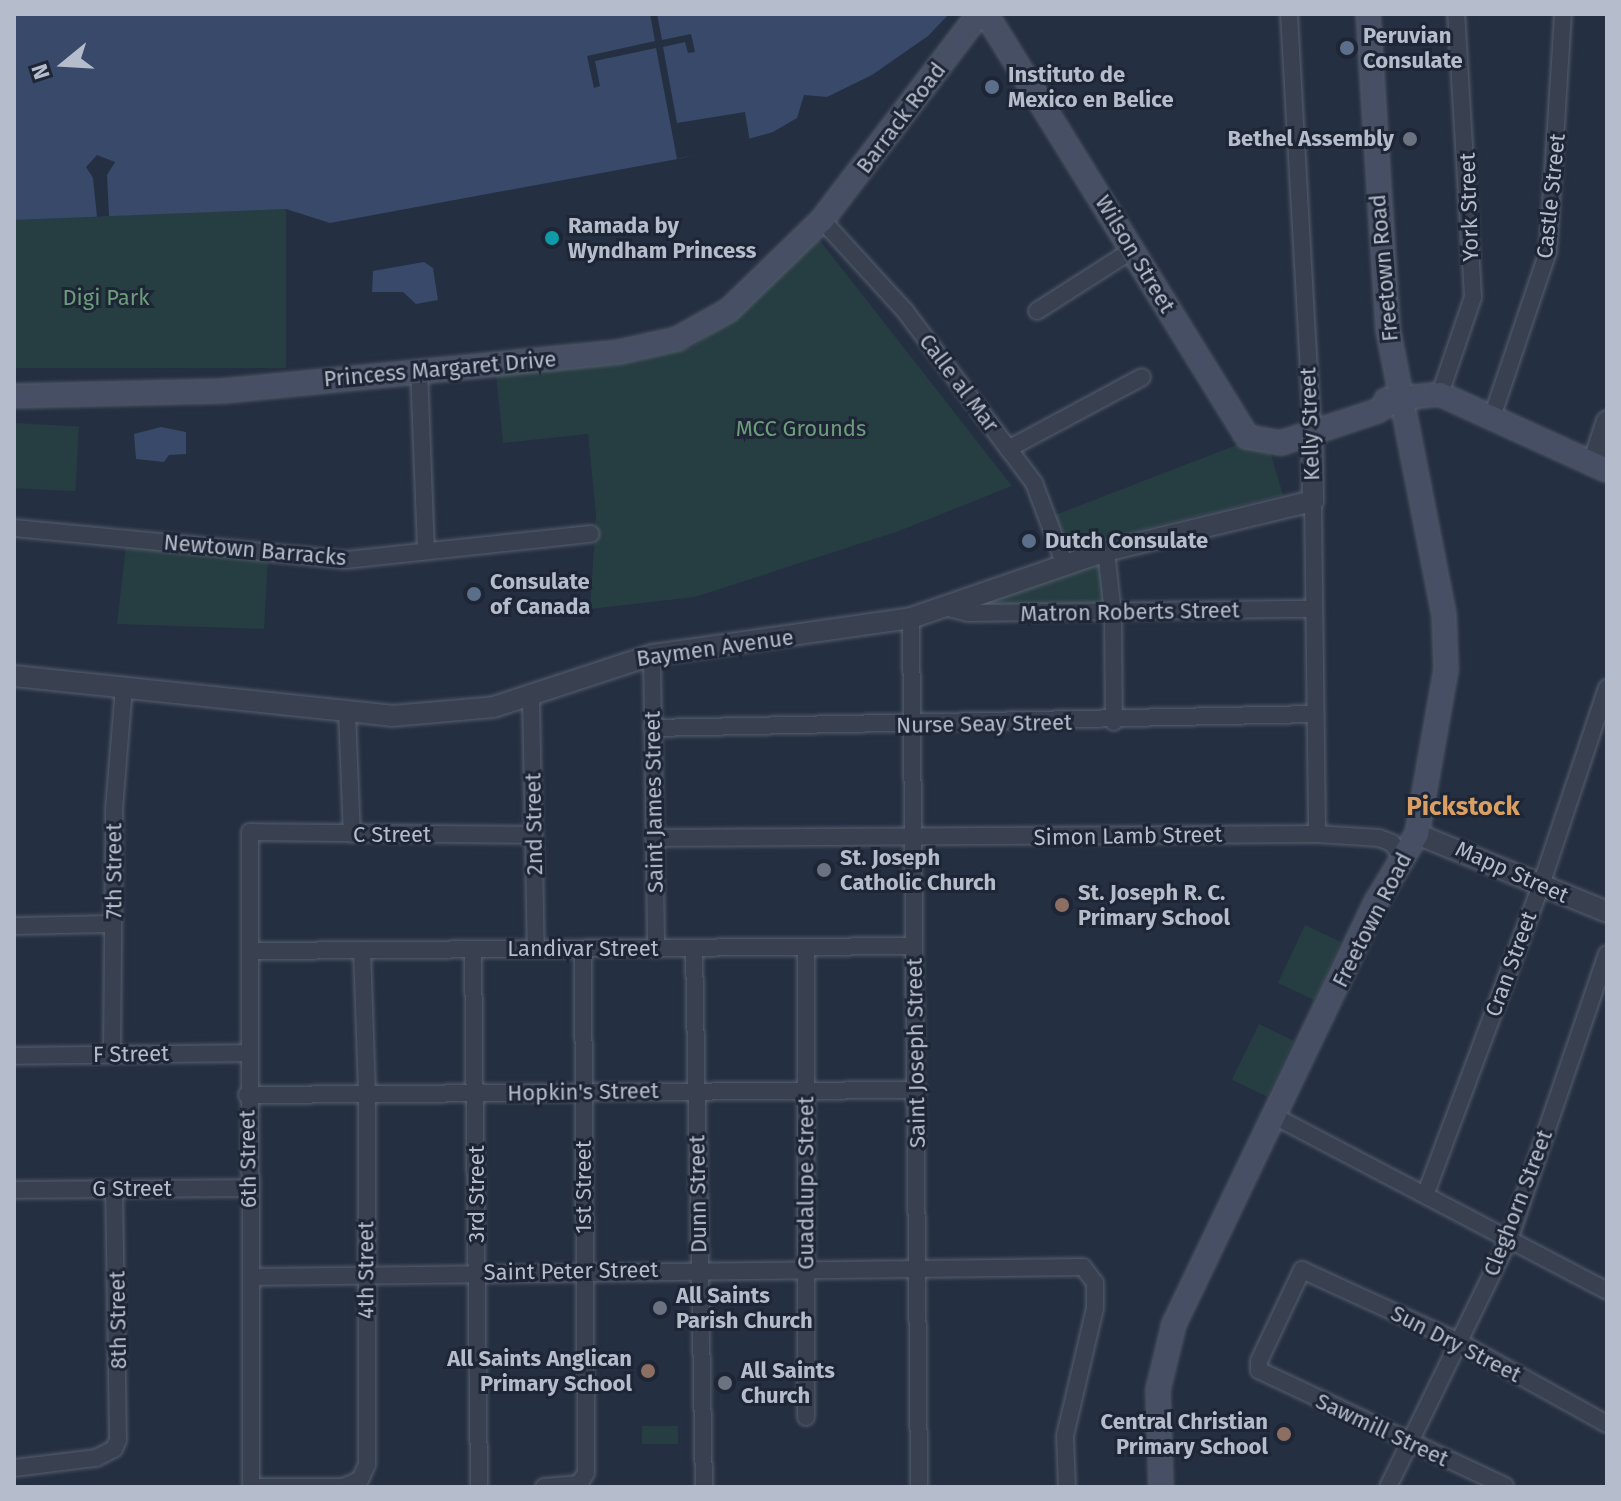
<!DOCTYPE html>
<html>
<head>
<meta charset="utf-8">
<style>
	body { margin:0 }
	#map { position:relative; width:1621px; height:1501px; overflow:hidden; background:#242f41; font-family:"Fira Sans",sans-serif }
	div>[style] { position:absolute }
	.green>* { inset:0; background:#263d42; transform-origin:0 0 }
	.water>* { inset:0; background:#384969 }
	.pier>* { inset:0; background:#242f41 }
	.roads { filter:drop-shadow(0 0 2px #575f6e) drop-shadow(0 0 2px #575f6e) }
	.minor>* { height:16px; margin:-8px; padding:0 8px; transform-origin:8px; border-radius:8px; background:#394151 }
	.tertiary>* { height:20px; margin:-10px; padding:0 10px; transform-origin:10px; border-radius:10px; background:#394151 }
	.secondary>* { height:22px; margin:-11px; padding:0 11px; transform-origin:11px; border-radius:11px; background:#474f64 }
	.dots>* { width:22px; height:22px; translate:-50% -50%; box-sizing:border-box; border:4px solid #1e2636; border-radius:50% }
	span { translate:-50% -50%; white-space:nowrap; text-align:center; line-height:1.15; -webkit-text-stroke:6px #1e2636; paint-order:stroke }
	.poi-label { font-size:22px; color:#b5bccb; font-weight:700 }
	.left { translate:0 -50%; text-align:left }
	.right { translate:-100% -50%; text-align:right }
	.street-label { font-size:22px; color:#b5bccb }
	.park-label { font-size:22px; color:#6c9d7b }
	.quarter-label { font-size:26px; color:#da9f62; font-weight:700 }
	.frame { position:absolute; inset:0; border:16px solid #b5bccb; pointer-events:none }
	.north { position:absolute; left:24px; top:24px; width:80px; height:80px; -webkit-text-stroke:6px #1e2636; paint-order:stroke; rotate:252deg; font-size:22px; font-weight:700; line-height:32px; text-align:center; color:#b5bccb }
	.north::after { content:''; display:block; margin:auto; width:28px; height:36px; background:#b5bccb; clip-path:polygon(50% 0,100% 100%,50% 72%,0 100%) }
</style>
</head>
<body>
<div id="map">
	<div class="green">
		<i style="left:286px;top:209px;width:159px;height:272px;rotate:90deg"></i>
		<i style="clip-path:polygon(818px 238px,1012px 486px,899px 531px,695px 597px,590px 609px,596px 515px,588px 434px,503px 443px,496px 374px,634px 361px,692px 347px,746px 309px)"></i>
		<i style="left:14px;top:423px;width:65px;height:65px;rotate:3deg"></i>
		<i style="clip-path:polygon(1265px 434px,1283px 495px,1067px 548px,1042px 520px)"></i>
		<i style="clip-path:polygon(126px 545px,268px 560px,264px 629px,117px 624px)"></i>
		<i style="clip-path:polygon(1108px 559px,1112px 603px,961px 612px,1079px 565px)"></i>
		<i style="left:1305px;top:925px;width:40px;height:64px;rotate:25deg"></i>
		<i style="left:1259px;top:1024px;width:39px;height:62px;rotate:26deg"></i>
		<i style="left:678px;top:1426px;width:18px;height:36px;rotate:90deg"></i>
	</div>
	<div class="water">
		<i style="clip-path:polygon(14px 14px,949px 14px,928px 36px,872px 75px,827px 97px,804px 95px,797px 118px,773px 132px,683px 158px,330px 223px,286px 209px,14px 220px)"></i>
		<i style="clip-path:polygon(424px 262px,433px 268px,438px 300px,416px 304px,403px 292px,372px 292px,373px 271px)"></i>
		<i style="clip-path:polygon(161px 427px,186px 432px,186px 454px,169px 455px,164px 462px,136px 459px,134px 434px)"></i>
	</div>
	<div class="pier">
		<i style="clip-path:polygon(650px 14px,657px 14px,662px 40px,691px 34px,695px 52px,688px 53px,685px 42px,663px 47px,677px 123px,745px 112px,750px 142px,677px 159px,656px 48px,595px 61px,600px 86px,594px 88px,587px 56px,655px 41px)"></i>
		<i style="clip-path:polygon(97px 155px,115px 162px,107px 175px,109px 216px,97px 217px,93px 178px,86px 167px)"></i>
	</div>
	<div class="roads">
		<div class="minor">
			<i style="left:1289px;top:14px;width:416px;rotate:86.8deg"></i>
			<i style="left:822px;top:220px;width:123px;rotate:47.6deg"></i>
			<i style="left:905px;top:311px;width:215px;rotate:53.1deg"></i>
			<i style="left:1034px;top:483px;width:88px;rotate:69.3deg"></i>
			<i style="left:1037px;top:311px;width:115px;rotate:-32.6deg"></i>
			<i style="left:419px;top:369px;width:179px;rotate:87.8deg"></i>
			<i style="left:1440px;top:394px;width:102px;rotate:-71.2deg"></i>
			<i style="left:1473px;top:297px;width:284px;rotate:-93.4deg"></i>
			<i style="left:1492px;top:417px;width:174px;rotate:-71.3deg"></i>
			<i style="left:1548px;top:252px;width:238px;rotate:-86.4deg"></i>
			<i style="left:1008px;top:449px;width:152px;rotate:-28.2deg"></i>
			<i style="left:1313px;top:501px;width:333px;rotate:89.3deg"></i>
			<i style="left:14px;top:528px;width:334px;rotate:5.5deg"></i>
			<i style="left:346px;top:560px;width:246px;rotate:-6.1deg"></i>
			<i style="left:1106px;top:551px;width:62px;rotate:83.6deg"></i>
			<i style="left:1113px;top:613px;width:109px;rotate:89.5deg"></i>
			<i style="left:948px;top:608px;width:21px;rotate:14deg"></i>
			<i style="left:968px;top:613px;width:344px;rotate:-0.7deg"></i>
			<i style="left:911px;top:618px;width:869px;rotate:89.47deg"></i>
			<i style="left:652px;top:655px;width:294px;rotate:89.2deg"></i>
			<i style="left:531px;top:699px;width:250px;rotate:88.9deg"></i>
			<i style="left:347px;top:712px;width:122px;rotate:87.7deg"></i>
			<i style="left:652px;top:728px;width:663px;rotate:-1.21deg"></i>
			<i style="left:654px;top:838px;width:663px;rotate:-0.35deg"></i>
			<i style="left:1317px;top:834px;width:62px;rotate:3.7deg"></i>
			<i style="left:1379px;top:838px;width:14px;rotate:21deg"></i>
			<i style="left:1392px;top:843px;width:16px;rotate:55deg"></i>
			<i style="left:14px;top:926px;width:99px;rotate:-1.2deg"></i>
			<i style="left:473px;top:949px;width:538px;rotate:89.36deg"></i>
			<i style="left:694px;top:949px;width:538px;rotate:88.94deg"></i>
			<i style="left:252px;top:951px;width:662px;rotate:-0.43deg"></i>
			<i style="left:112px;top:1055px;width:246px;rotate:-89.5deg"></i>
			<i style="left:114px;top:809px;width:121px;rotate:-85.3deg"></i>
			<i style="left:14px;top:1056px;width:233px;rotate:-0.7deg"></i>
			<i style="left:247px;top:1095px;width:671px;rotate:-0.43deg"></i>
			<i style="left:1276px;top:1117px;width:374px;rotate:27.7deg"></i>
			<i style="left:14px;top:1190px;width:235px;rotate:-0.5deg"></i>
			<i style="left:1426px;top:1193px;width:326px;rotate:-69.5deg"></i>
			<i style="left:1540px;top:888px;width:211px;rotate:-71.5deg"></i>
			<i style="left:251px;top:1277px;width:832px;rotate:-0.69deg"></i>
			<i style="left:1083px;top:1267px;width:20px;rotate:53deg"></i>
			<i style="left:1095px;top:1283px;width:25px;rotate:90deg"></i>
			<i style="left:1095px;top:1308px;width:131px;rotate:103.2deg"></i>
			<i style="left:1065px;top:1436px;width:51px;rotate:87.8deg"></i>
			<i style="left:806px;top:1417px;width:469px;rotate:-90deg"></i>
			<i style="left:14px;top:1468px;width:83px;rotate:-7deg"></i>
			<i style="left:96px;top:1458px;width:20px;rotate:-27deg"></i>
			<i style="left:114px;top:1449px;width:10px;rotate:-66deg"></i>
			<i style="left:118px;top:1440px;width:251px;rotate:-90.9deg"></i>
			<i style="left:1505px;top:1486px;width:272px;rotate:-154.8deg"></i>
			<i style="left:1259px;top:1370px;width:9px;rotate:-90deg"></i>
			<i style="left:1259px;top:1361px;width:101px;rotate:-64.7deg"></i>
			<i style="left:1302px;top:1270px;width:173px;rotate:24.6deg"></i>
			<i style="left:1459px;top:1342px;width:169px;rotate:29deg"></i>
			<i style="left:251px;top:1487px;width:655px;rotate:-90.09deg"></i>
			<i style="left:250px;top:832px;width:284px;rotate:0.6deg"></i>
			<i style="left:253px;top:1487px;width:90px"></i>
			<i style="left:343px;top:1487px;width:18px;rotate:-22deg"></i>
			<i style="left:360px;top:1480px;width:17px;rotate:-66deg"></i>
			<i style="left:367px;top:1464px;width:372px;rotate:-90deg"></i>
			<i style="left:367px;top:1092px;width:141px;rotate:-92deg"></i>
			<i style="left:544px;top:1487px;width:35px;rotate:-5deg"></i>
			<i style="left:579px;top:1484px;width:13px;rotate:-58deg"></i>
			<i style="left:586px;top:1473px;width:524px;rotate:-90.33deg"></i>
			<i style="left:1388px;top:1487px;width:278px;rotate:-64deg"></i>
			<i style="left:1510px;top:1237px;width:299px;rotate:-71.1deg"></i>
		</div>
		<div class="tertiary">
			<i style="left:1593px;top:463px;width:44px;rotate:-71.6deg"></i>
			<i style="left:14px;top:676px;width:380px;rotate:6deg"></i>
			<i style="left:392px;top:716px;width:102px;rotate:-5deg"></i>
			<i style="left:494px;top:707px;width:166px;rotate:-18.2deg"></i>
			<i style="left:652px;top:655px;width:262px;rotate:-8.1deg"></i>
			<i style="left:911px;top:618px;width:206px;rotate:-19deg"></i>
			<i style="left:1106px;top:551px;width:213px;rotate:-13.6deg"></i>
			<i style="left:1313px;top:501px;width:72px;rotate:-90.8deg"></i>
			<i style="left:1417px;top:834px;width:205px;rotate:22.3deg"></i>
		</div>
		<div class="secondary">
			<i style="left:986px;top:14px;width:497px;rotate:58.3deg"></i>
			<i style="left:1247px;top:437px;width:35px;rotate:10deg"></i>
			<i style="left:1281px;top:443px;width:101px;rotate:-18.4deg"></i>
			<i style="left:1377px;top:411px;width:27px;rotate:-31deg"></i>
			<i style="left:14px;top:396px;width:209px;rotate:-1.4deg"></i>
			<i style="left:223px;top:391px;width:398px;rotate:-5.6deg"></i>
			<i style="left:619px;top:352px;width:59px;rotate:-12.6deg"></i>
			<i style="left:677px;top:339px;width:60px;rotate:-29.1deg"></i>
			<i style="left:729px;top:310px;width:129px;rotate:-44.1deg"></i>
			<i style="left:822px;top:220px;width:259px;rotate:-52.7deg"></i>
			<i style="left:1386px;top:400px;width:54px;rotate:-6.3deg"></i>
			<i style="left:1440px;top:394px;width:183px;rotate:24.5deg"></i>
			<i style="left:1161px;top:1487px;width:97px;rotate:-91.8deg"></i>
			<i style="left:1158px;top:1390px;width:68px;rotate:-76.4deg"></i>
			<i style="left:1174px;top:1324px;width:469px;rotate:-64.4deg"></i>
			<i style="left:1377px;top:901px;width:78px;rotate:-59.2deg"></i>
			<i style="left:1417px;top:834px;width:168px;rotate:-80deg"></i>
			<i style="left:1446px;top:669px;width:54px;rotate:-92.1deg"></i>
			<i style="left:1444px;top:615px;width:290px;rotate:-101.1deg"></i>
			<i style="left:1388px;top:330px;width:317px;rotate:-93.6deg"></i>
		</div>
	</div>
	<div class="dots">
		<i style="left:1347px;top:48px;background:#5c6f8a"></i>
		<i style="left:992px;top:87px;background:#5c6f8a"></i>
		<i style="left:1410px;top:139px;background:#6b7280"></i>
		<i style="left:552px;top:238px;background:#0f9aa8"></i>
		<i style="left:1029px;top:541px;background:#5c6f8a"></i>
		<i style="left:474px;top:594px;background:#5c6f8a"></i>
		<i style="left:824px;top:870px;background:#6b7280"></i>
		<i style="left:1062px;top:905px;background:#8d6e63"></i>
		<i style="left:660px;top:1308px;background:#6b7280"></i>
		<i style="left:648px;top:1371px;background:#8d6e63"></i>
		<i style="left:725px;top:1383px;background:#6b7280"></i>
		<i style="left:1284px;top:1434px;background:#8d6e63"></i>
	</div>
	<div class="poi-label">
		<span class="left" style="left:1363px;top:48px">Peruvian<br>Consulate</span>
		<span class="left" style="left:1008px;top:87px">Instituto de<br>Mexico en Belice</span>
		<span class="right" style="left:1394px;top:139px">Bethel Assembly</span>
		<span class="left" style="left:568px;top:238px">Ramada by<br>Wyndham Princess</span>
		<span class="left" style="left:1045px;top:541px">Dutch Consulate</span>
		<span class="left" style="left:490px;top:594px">Consulate<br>of Canada</span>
		<span class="left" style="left:840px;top:870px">St. Joseph<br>Catholic Church</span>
		<span class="left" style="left:1078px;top:905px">St. Joseph R. C.<br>Primary School</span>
		<span class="left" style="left:676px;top:1308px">All Saints<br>Parish Church</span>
		<span class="right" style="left:632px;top:1371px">All Saints Anglican<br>Primary School</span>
		<span class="left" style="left:741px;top:1383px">All Saints<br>Church</span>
		<span class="right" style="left:1268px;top:1434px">Central Christian<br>Primary School</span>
	</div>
	<div class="street-label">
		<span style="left:901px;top:118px;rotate:-53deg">Barrack Road</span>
		<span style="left:1551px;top:196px;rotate:-84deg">Castle Street</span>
		<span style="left:1469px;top:207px;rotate:-92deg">York Street</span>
		<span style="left:1135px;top:254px;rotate:59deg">Wilson Street</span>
		<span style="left:1384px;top:268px;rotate:-95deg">Freetown Road</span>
		<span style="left:440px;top:369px;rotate:-5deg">Princess Margaret Drive</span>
		<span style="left:959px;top:383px;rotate:53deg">Calle al Mar</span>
		<span style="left:1310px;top:424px;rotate:-92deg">Kelly Street</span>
		<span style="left:255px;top:550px;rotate:5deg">Newtown Barracks</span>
		<span style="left:1130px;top:612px;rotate:-1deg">Matron Roberts Street</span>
		<span style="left:715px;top:648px;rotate:-8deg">Baymen Avenue</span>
		<span style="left:984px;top:724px;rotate:-1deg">Nurse Seay Street</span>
		<span style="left:654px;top:802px;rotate:-91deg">Saint James Street</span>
		<span style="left:534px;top:824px;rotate:-91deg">2nd Street</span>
		<span style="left:392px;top:835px">C Street</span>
		<span style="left:1128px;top:836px;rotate:-1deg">Simon Lamb Street</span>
		<span style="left:114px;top:871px;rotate:-90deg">7th Street</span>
		<span style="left:1512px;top:872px;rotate:24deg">Mapp Street</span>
		<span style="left:1372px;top:920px;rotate:-63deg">Freetown Road</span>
		<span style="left:583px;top:949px">Landivar Street</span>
		<span style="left:1511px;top:964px;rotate:-70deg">Cran Street</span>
		<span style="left:916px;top:1053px;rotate:-91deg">Saint Joseph Street</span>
		<span style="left:131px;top:1054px;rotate:-1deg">F Street</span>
		<span style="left:583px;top:1092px;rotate:-1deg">Hopkin's Street</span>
		<span style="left:248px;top:1159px;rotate:-91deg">6th Street</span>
		<span style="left:806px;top:1183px;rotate:-90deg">Guadalupe Street</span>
		<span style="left:584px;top:1187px;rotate:-90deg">1st Street</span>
		<span style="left:132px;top:1189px">G Street</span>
		<span style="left:477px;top:1194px;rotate:-90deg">3rd Street</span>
		<span style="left:698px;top:1194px;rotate:-91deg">Dunn Street</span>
		<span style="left:1518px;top:1203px;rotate:-69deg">Cleghorn Street</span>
		<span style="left:366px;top:1270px;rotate:-90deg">4th Street</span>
		<span style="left:571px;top:1271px;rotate:-1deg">Saint Peter Street</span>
		<span style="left:118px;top:1320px;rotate:-91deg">8th Street</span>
		<span style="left:1456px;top:1344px;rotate:27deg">Sun Dry Street</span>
		<span style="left:1382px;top:1430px;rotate:25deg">Sawmill Street</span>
	</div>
	<div class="park-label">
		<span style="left:106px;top:298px">Digi Park</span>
		<span style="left:801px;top:429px">MCC Grounds</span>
	</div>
	<div class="quarter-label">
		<span style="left:1463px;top:807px">Pickstock</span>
	</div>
	<div class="frame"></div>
	<div class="north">N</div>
</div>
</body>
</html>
